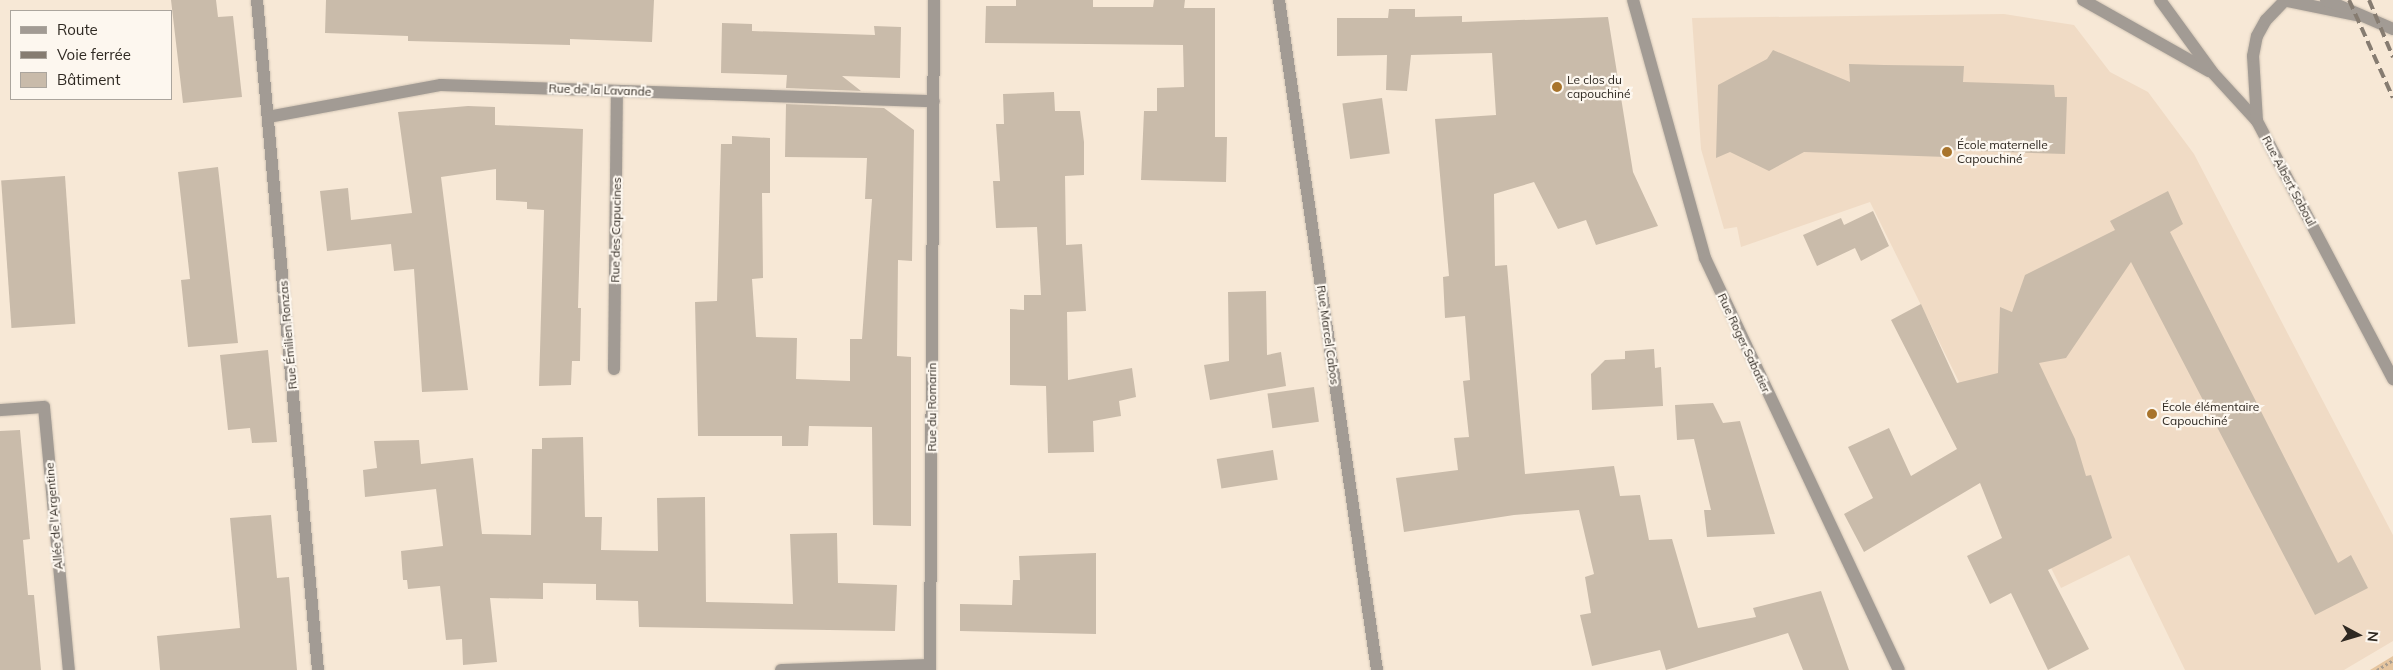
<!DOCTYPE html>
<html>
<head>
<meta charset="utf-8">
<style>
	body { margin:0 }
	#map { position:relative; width:2393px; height:670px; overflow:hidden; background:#f7e8d6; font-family:Mulish,sans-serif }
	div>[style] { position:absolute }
	.built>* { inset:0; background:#f0dbc5 }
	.green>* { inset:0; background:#e5c59f }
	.building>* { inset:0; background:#c9bbaa; transform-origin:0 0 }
	.path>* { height:3px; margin-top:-1.5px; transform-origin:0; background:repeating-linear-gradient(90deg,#a89d8f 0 2.5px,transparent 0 5px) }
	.roads { filter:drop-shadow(0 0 1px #d3c6b6) drop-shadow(0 0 1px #d3c6b6) }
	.minor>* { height:12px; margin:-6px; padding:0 6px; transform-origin:6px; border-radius:6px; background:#a29b94 }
	.rail>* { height:4px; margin-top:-2px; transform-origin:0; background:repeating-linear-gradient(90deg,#867c71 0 10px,transparent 0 15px) }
	.dots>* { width:14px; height:14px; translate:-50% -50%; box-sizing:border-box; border:2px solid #fdf7ef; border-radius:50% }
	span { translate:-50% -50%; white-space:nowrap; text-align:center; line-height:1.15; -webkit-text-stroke:4.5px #fdf7ef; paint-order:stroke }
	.poi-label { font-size:12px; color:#2f2922 }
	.left { translate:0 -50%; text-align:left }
	.street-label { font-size:12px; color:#2f2922 }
	.legend { position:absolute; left:10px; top:10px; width:162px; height:90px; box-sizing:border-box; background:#fdf7ef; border:1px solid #aba59d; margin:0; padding:6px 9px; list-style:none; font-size:15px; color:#2f2922 }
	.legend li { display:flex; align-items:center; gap:10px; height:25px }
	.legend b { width:25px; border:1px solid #aba59d }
	.north { position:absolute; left:2333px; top:610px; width:50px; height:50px; -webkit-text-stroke:4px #fdf7ef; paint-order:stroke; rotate:96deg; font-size:14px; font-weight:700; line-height:20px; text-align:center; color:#2f2922 }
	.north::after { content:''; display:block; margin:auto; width:18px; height:22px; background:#2f2922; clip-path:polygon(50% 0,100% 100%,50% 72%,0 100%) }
</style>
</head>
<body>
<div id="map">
	<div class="built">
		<i style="clip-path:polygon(2004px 14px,2074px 25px,2110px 72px,2148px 92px,2194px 154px,2393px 535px,2393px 641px,2344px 670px,2185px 670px,2129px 555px,2061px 588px,1870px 202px,1741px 247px,1737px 227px,1724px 229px,1701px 149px,1692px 18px)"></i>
	</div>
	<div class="green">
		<i style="clip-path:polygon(2393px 656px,2393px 670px,2370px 670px)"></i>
	</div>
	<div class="building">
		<i style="clip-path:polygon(171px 0,216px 0,218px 17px,233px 16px,242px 97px,183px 103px)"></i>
		<i style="clip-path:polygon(326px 0,654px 0,652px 42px,570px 39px,570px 45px,408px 41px,408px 36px,325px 33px)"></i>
		<i style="clip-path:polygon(1016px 0,1093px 0,1093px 7px,1153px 7px,1154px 0,1185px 0,1184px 8px,1215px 8px,1215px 137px,1227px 137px,1226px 182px,1141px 180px,1144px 111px,1157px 111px,1157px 88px,1184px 87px,1183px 45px,985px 43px,986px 6px,1016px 6px)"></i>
		<i style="clip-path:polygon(1389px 9px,1415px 9px,1415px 17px,1462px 16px,1462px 22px,1608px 17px,1633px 172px,1658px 226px,1596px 245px,1586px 220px,1558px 229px,1534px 182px,1494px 194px,1495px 266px,1507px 265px,1525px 474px,1614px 466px,1620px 496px,1640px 495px,1649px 540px,1672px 539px,1698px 628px,1756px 617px,1753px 608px,1821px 591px,1849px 670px,1803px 670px,1788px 633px,1666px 670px,1660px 650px,1592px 666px,1580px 615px,1591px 613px,1585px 577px,1594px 574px,1579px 510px,1514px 515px,1404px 532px,1396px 478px,1458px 470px,1454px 438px,1469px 437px,1463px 381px,1470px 380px,1465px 316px,1445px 318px,1443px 277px,1449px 276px,1435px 119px,1496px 115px,1492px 53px,1411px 55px,1407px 91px,1386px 90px,1387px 55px,1337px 56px,1337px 18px,1388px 18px)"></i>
		<i style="clip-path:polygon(722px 23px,752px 24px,752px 31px,875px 35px,874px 26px,901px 27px,900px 78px,842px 76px,861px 91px,786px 88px,787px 75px,721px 73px)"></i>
		<i style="clip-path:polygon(1773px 50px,1850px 82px,1849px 64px,1884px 65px,1964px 66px,1963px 82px,2054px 85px,2055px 97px,2067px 97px,2065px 154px,1946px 150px,1946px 157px,1804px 152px,1769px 171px,1730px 152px,1716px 158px,1718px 85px,1767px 59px)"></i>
		<i style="clip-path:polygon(1054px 92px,1055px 111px,1080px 111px,1084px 142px,1084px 175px,1065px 176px,1066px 245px,1082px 244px,1086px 311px,1067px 312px,1068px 380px,1132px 368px,1136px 397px,1119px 401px,1121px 416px,1093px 421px,1094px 452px,1048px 453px,1046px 386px,1010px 385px,1010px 309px,1024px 310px,1024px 295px,1041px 295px,1037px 227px,996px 228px,993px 181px,1000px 181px,996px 124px,1004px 124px,1003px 94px)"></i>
		<i style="left:1382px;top:98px;width:56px;height:40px;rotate:82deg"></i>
		<i style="clip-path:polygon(786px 104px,884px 108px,914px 130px,912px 261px,898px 260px,897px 356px,911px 357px,911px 526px,873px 525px,872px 427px,809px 426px,808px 446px,782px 446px,782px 436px,698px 436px,695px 302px,717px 301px,721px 144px,732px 144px,732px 136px,770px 138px,770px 193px,762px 193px,763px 278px,752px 279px,756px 337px,797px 338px,796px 379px,850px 381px,850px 339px,862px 339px,872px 199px,865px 199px,867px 158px,785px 157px)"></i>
		<i style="clip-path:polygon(468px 106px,495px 107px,495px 125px,583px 129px,578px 308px,581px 308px,580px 361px,572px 361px,571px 385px,539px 386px,544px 210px,527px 209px,527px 202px,496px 200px,496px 169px,441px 177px,468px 390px,422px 392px,414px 269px,394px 271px,391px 244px,327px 251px,320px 191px,348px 188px,351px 220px,412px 213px,398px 112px)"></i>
		<i style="clip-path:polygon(218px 167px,238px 343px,188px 347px,181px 280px,190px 279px,178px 172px)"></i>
		<i style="left:65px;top:176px;width:148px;height:64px;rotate:86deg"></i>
		<i style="clip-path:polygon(2168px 191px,2183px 224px,2170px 232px,2338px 563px,2351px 555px,2368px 588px,2315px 615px,2131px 262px,2066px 358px,2039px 363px,2075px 439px,2086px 476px,2091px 475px,2112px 538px,2048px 570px,2089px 649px,2048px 670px,2011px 593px,1990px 604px,1967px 556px,2002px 538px,1980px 483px,1864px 552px,1844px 514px,1873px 498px,1848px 447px,1889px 428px,1911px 476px,1957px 449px,1891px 320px,1921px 304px,1957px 383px,1998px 373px,2000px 307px,2012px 312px,2025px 275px,2115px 230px,2110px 221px)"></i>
		<i style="clip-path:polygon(1873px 211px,1889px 246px,1861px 261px,1855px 248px,1817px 266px,1803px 235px,1841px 218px,1844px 225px)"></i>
		<i style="clip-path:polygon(1266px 291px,1267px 355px,1281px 352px,1286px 386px,1210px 400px,1204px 365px,1229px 361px,1228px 292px)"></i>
		<i style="clip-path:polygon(1654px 349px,1655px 368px,1661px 367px,1663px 406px,1592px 410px,1591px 374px,1605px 360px,1625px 359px,1625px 351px)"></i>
		<i style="clip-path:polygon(268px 350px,277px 442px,252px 443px,250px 428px,228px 430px,220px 355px)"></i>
		<i style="left:1314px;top:387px;width:35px;height:47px;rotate:82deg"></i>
		<i style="clip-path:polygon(1713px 403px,1723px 423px,1740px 421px,1775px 534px,1707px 537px,1704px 510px,1711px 510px,1694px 439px,1677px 440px,1675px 405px)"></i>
		<i style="clip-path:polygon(20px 430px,30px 539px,23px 540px,28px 595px,34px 595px,41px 670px,0 670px,0 431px)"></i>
		<i style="clip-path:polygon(583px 437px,585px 517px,602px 517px,601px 550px,658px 551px,657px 498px,705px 497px,706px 602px,793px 604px,790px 534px,837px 533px,838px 583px,897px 585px,895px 631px,639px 627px,638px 601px,596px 600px,596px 584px,543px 583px,543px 599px,490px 598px,497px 662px,463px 665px,462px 639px,446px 640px,440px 586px,408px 589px,407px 580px,403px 580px,401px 551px,443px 546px,436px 489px,365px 497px,363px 470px,377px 468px,374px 441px,419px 440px,421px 464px,473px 458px,482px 534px,531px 535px,532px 449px,542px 449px,542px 438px)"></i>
		<i style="left:1273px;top:450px;width:30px;height:57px;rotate:81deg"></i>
		<i style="clip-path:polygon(271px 515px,277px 578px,289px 577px,297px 670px,160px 670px,157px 636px,240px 628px,230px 518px)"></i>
		<i style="clip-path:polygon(1096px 553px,1096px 634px,960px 631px,960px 604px,1012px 605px,1013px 580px,1020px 580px,1019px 556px)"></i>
	</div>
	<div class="path">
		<i style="left:2377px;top:670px;width:19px;rotate:-32deg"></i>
	</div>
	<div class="roads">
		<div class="minor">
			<i style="left:257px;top:0;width:673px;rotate:84.8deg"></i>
			<i style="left:1279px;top:0;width:677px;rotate:81.68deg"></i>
			<i style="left:1633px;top:0;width:268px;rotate:74.4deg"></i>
			<i style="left:1705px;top:258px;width:455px;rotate:64.8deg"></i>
			<i style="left:2083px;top:0;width:145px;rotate:29.4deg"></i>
			<i style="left:2160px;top:0;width:90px;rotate:54deg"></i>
			<i style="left:2213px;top:73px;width:65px;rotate:47.5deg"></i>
			<i style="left:2257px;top:121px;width:292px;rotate:62.2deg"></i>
			<i style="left:2283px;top:0;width:75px;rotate:11.6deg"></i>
			<i style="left:2326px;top:0;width:73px;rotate:23.4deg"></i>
			<i style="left:268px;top:117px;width:176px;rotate:-10.5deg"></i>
			<i style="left:441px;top:85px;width:493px;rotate:1.9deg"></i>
			<i style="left:2257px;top:121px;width:65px;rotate:-93.5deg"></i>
			<i style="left:2253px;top:56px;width:20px;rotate:-79deg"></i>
			<i style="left:2257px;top:36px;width:18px;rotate:-61deg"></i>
			<i style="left:2266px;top:20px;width:28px;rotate:-46deg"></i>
			<i style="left:614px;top:369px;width:278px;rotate:-89.4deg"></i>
			<i style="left:0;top:410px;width:44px;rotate:-3.9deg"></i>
			<i style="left:44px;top:407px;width:264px;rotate:84.6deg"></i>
			<i style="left:781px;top:670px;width:149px;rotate:-1.9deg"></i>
			<i style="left:930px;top:670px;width:670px;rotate:-89.66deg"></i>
		</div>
	</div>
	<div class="rail">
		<i style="left:2349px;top:0;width:107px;rotate:65.8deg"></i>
		<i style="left:2369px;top:0;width:62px;rotate:67.2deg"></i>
	</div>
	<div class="dots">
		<i style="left:1557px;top:87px;background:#a8742c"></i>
		<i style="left:1947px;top:152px;background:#a8742c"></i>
		<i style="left:2152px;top:414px;background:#a8742c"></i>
	</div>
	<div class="poi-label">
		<span class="left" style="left:1567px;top:87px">Le clos du<br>capouchiné</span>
		<span class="left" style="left:1957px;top:152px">École maternelle<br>Capouchiné</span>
		<span class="left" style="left:2162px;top:414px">École élémentaire<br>Capouchiné</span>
	</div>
	<div class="street-label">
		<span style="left:600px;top:90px;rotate:2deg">Rue de la Lavande</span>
		<span style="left:2289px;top:181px;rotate:62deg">Rue Albert Soboul</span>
		<span style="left:616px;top:230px;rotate:-89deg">Rue des Capucines</span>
		<span style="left:288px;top:335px;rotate:-95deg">Rue Émilien Ronzas</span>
		<span style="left:1328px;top:335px;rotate:82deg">Rue Marcel Cabos</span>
		<span style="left:1744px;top:343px;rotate:65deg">Rue Roger Sabatier</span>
		<span style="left:932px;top:407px;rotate:-90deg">Rue du Romarin</span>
		<span style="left:54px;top:516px;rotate:-95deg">Allée de l'Argentine</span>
	</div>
	<ul class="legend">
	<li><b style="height:6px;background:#a29b94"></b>Route</li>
	<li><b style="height:6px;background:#867c71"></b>Voie ferrée</li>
	<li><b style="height:14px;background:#c9bbaa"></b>Bâtiment</li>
	</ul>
	<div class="north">N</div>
</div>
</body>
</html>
